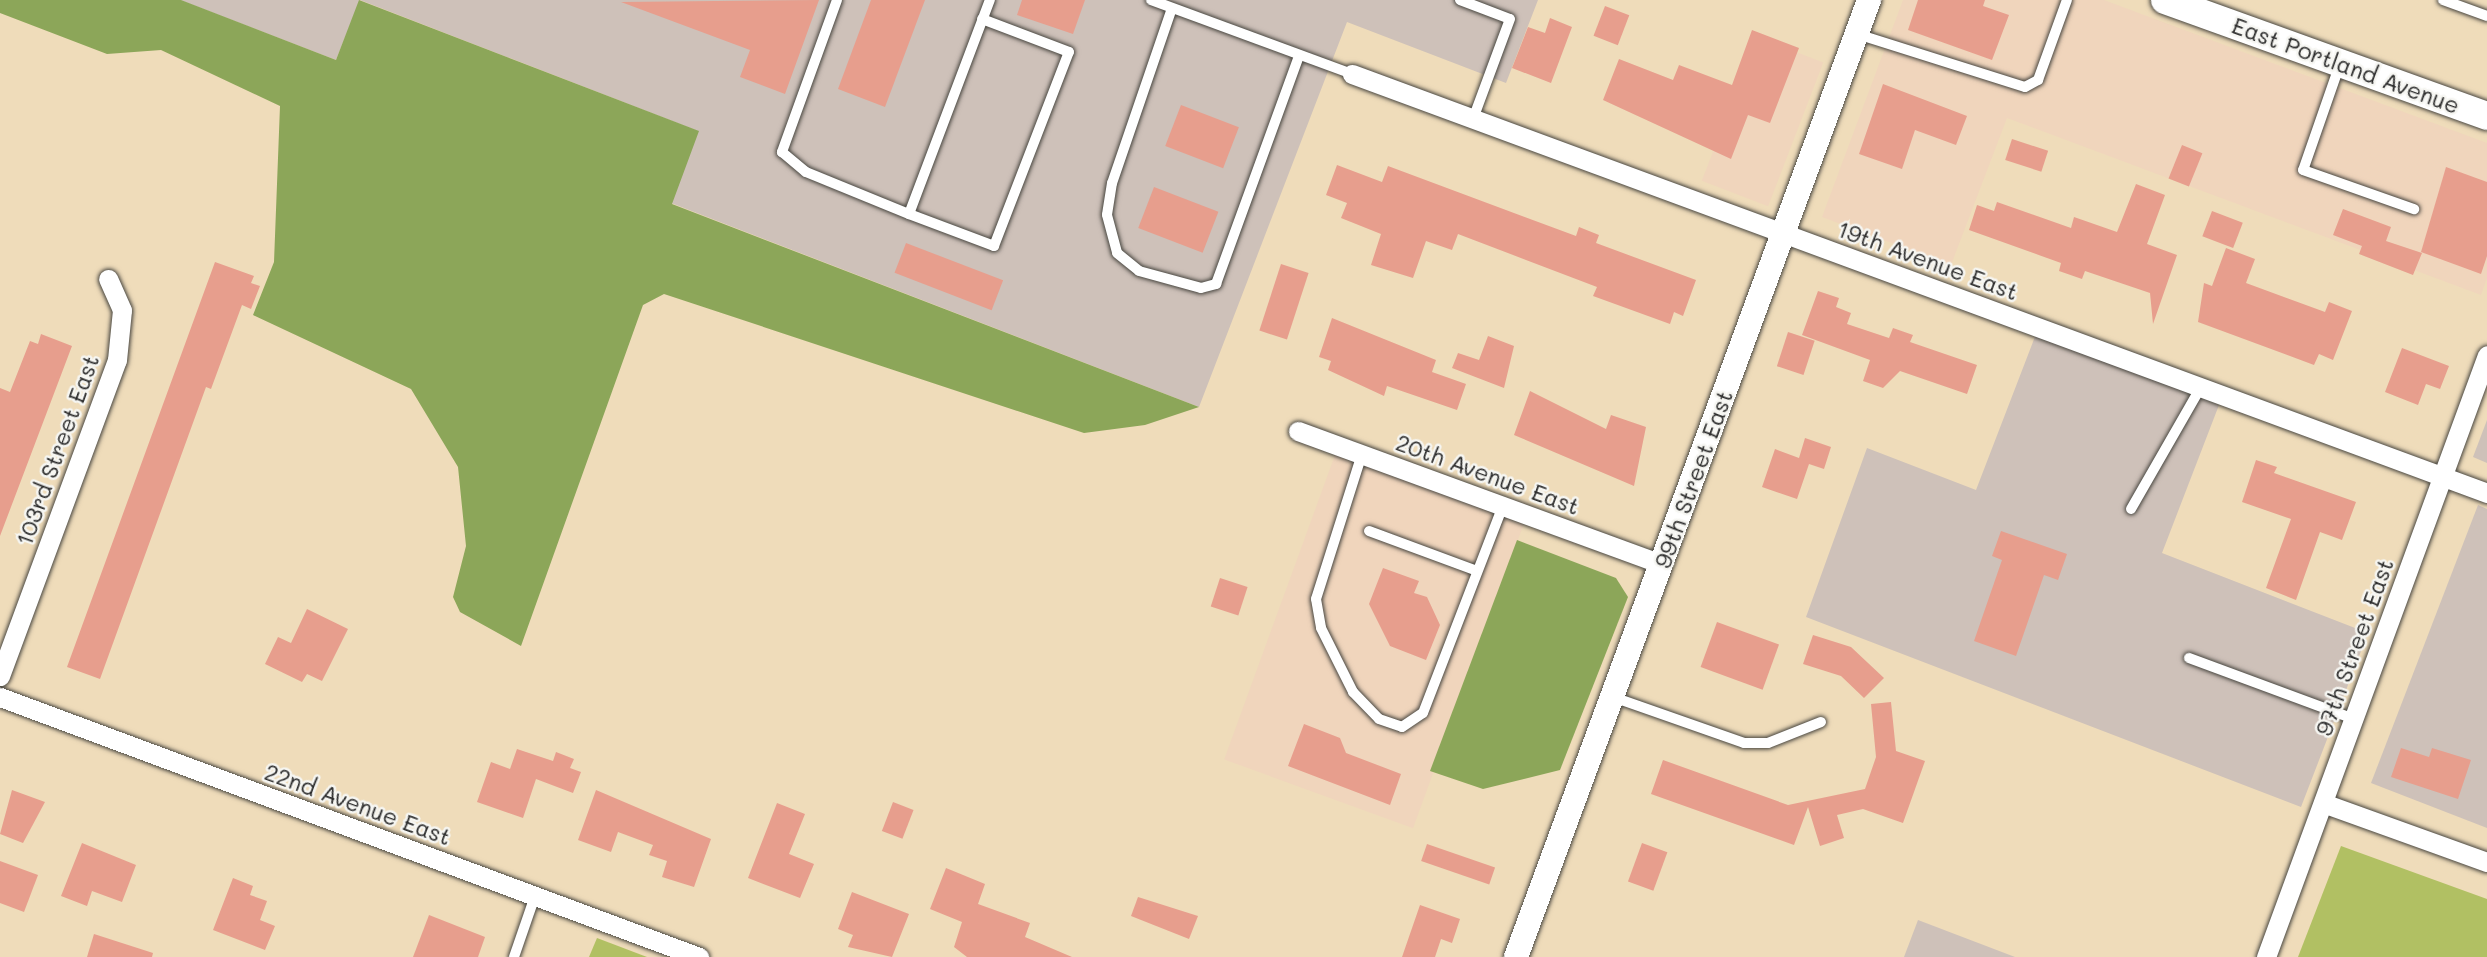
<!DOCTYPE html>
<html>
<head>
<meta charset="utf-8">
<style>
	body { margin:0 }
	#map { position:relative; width:2487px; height:957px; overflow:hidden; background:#efdcba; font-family:Mali,sans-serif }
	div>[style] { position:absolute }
	.built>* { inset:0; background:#f0d5bc; transform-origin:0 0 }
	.industrial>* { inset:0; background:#cec1b9 }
	.green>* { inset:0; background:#b1c063 }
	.forest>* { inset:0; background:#8ca659 }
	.building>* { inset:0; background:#e79e8d; transform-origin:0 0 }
	.roads { filter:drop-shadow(0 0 2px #484640) drop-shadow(0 0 2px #484640) }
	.service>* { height:10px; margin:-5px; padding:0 5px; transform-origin:5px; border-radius:5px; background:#fff }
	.minor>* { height:19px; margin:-9.5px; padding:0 9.5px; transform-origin:9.5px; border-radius:9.5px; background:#fff }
	.tertiary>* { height:24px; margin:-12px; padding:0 12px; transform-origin:12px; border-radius:12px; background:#fff }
	.secondary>* { height:28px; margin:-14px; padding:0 14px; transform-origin:14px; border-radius:14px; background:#fff }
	span { translate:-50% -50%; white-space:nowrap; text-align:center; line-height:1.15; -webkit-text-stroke:5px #f6f6f2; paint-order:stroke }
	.street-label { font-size:23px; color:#2b2b2b }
</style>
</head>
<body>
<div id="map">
	<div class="built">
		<i style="clip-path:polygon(1903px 0,2104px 0,2487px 143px,2487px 278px,2481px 295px,2007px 118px,1951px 265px,1822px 217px)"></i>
		<i style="left:1757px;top:37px;width:71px;height:154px;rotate:21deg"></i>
		<i style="left:1335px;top:455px;width:201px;height:324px;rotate:20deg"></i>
	</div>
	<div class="industrial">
		<i style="clip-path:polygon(180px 0,1538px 0,1506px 83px,1347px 22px,1199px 407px,671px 203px,698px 131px,360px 0,336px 60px)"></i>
		<i style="clip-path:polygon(2036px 334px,2219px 405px,2162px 553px,2368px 633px,2301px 807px,1806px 617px,1867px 448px,1976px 490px)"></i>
		<i style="clip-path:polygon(2487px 420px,2487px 463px,2473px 457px)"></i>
		<i style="clip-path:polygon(2478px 505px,2487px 509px,2487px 828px,2371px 783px)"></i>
		<i style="clip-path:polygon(1918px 920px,2015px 957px,1904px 957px)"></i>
	</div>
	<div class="green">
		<i style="clip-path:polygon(2341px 846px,2487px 899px,2487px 957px,2298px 957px)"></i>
		<i style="clip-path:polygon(597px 938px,647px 957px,589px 957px)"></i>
	</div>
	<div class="forest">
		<i style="clip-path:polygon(0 0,181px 0,336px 60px,359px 0,699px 131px,672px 204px,1199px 407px,1145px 425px,1084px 433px,664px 294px,643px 305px,521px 646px,460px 612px,453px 597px,466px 546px,458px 467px,411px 389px,253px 315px,274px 262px,280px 106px,161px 50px,107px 54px,0 13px)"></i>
		<i style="clip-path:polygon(1517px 540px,1616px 578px,1628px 597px,1560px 770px,1483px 789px,1430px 771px)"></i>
	</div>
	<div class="building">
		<i style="clip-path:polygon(819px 0,785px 94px,740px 77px,750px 50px,621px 2px)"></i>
		<i style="clip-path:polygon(871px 0,925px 0,885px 107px,838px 89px)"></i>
		<i style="clip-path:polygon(1022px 0,1085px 0,1073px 34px,1017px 15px)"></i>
		<i style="clip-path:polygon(1918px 0,1985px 0,1983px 6px,2009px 15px,1992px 60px,1908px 30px)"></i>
		<i style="left:1605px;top:6px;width:26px;height:32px;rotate:21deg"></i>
		<i style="clip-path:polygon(1550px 18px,1572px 27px,1551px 83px,1512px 68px,1528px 27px,1545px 33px)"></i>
		<i style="clip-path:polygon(1752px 30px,1799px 48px,1770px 123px,1748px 115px,1731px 159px,1603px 100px,1619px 59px,1673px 80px,1679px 65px,1732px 85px)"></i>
		<i style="clip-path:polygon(1883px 84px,1967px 116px,1956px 145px,1915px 130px,1902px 169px,1859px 154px)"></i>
		<i style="left:1181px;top:105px;width:62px;height:44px;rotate:21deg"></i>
		<i style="left:2012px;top:139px;width:38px;height:22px;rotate:18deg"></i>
		<i style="left:2182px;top:145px;width:22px;height:36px;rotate:22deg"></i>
		<i style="clip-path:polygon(1337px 165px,1382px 182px,1388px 166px,1576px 236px,1579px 227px,1599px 235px,1596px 243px,1696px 280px,1683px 316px,1674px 312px,1670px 324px,1593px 296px,1597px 287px,1458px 234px,1452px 250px,1426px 241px,1413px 278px,1371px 265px,1381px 234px,1341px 218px,1347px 203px,1326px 195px)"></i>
		<i style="clip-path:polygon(2446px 167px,2487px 182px,2487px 256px,2481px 274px,2421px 252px)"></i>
		<i style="clip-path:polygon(2136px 184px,2165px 195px,2147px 244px,2177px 255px,2153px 324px,2150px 293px,2085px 271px,2082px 279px,2059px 271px,2061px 263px,1969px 230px,1977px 205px,1994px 211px,1997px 202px,2071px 228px,2074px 217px,2117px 232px)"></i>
		<i style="left:1154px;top:187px;width:69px;height:44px;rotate:21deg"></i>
		<i style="clip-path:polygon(2343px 209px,2391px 227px,2386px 241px,2422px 253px,2413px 275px,2359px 254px,2362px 246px,2333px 235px)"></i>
		<i style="left:2212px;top:211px;width:33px;height:27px;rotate:21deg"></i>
		<i style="left:906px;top:243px;width:104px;height:32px;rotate:21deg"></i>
		<i style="clip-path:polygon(2226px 248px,2255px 259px,2246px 283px,2325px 312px,2329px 302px,2352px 311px,2333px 360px,2319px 354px,2314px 365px,2198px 322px,2204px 283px,2212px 286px)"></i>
		<i style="clip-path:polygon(215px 262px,254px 276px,251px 283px,260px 286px,251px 309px,242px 305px,211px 389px,206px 387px,100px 679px,67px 667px)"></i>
		<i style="left:1281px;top:264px;width:29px;height:70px;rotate:18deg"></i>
		<i style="clip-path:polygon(1818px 291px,1839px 298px,1836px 307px,1851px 313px,1847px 324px,1889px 338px,1893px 328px,1913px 335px,1910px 342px,1977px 365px,1967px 394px,1900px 371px,1883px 388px,1863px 381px,1870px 360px,1802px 335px)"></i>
		<i style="clip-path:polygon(1332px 318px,1436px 360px,1432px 372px,1466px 384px,1457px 410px,1387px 386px,1384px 396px,1328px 370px,1331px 361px,1319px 357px)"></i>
		<i style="left:1788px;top:332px;width:28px;height:36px;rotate:18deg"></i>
		<i style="clip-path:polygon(41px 334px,72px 346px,0 536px,0 388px,10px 392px,30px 341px,38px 344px)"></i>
		<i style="clip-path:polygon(1488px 336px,1514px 346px,1504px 388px,1452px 368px,1458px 353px,1479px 360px)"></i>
		<i style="clip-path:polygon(2402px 348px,2449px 366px,2440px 389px,2426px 384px,2418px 405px,2385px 392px)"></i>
		<i style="clip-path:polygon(1530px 391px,1606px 429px,1611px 415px,1646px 427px,1634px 486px,1514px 435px)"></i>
		<i style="clip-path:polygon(1805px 438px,1831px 447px,1824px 469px,1809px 464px,1797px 499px,1762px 487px,1775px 449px,1799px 458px)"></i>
		<i style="clip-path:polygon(2256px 460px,2277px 467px,2274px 473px,2356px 502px,2342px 540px,2320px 532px,2296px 600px,2266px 588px,2291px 519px,2242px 502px)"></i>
		<i style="clip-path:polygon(2001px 531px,2067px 554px,2058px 580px,2044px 575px,2016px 656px,1974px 641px,2002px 560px,1992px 556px)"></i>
		<i style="clip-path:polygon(1383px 568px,1419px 581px,1414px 593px,1427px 597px,1440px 625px,1426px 660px,1390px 646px,1369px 604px)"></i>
		<i style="left:1220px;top:578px;width:29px;height:30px;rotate:18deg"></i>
		<i style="clip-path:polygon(307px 609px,348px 629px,322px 681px,307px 674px,302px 682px,265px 664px,278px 637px,291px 643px)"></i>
		<i style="left:1717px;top:622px;width:66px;height:48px;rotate:20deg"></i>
		<i style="clip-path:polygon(1813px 635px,1851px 647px,1884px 678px,1864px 698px,1841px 676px,1803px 664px)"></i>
		<i style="clip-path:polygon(1891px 702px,1896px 751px,1925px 761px,1903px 823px,1863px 809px,1837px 815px,1844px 838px,1820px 846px,1808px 807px,1794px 845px,1651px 794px,1663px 760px,1788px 805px,1865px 789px,1876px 757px,1871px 704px)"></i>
		<i style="clip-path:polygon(1304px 724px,1340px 738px,1346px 753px,1401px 774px,1390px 805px,1288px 766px)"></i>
		<i style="clip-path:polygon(2401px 748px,2429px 757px,2432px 748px,2471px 760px,2458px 799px,2391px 777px)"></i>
		<i style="clip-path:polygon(517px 749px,553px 761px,556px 752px,574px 759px,570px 768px,581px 772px,573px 793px,536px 779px,523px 818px,477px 802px,491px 762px,510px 769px)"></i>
		<i style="clip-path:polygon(12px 790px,45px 802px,23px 843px,0 834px)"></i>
		<i style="clip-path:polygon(596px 790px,711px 839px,694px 887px,662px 877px,667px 861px,649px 855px,653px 845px,618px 832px,611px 852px,578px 840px)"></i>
		<i style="left:893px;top:802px;width:22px;height:31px;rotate:21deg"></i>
		<i style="clip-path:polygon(777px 803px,805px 814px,789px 854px,814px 864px,800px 898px,748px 878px)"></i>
		<i style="clip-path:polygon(82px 843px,136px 865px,122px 902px,92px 891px,87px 906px,61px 896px)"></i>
		<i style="left:1642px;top:843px;width:27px;height:41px;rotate:20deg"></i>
		<i style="left:1427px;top:844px;width:72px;height:18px;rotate:19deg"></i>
		<i style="clip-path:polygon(0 861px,38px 875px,24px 912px,0 903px)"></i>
		<i style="clip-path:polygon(946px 868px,985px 884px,978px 904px,1030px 923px,1025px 937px,1072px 957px,967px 957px,954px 947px,962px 922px,930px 909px)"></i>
		<i style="clip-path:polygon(233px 878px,253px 886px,250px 895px,267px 901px,260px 920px,275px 926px,265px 950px,213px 930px)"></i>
		<i style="clip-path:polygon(852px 892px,909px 914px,892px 957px,848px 947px,853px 935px,838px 929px)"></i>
		<i style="clip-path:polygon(1138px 897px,1198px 916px,1189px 939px,1131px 916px)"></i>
		<i style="clip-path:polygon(1420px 905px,1460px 919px,1452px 943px,1441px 939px,1435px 957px,1402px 957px)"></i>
		<i style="clip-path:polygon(429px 915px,485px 937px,478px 957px,413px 957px)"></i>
		<i style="clip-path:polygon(94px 934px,153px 953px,152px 957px,87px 957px)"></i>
	</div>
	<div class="roads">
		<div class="service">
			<i style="left:837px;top:0;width:162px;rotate:109.9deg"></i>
			<i style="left:782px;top:152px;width:31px;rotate:40deg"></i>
			<i style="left:806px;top:172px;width:111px;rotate:22.2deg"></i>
			<i style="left:909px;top:214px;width:229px;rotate:-69.3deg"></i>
			<i style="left:1151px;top:0;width:214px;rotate:20.2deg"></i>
			<i style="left:1460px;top:0;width:53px;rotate:20.8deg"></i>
			<i style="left:1510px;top:19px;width:107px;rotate:110.3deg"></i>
			<i style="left:2443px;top:0;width:47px;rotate:20deg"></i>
			<i style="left:1171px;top:11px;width:182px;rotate:108.9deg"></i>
			<i style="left:1112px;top:183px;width:32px;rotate:99deg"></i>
			<i style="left:1107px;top:215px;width:39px;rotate:75deg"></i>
			<i style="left:1117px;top:253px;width:28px;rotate:39deg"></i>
			<i style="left:1139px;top:271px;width:64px;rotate:15.3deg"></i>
			<i style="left:1201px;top:288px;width:16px;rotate:-15deg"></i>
			<i style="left:1216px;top:284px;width:243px;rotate:-70deg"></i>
			<i style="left:1857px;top:34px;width:176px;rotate:17.5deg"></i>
			<i style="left:2025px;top:87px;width:15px;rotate:-28deg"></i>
			<i style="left:2038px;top:80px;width:85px;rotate:-70.1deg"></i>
			<i style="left:2340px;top:64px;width:112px;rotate:109.2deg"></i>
			<i style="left:2303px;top:170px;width:118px;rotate:19.4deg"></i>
			<i style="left:909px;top:214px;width:91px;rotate:20.6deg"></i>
			<i style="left:994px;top:246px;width:208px;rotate:-68.9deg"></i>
			<i style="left:1069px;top:52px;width:93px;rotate:-159.2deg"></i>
			<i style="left:1362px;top:454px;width:152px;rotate:107.6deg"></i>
			<i style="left:1316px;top:599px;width:29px;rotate:80deg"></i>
			<i style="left:1321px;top:628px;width:72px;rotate:63.4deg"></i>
			<i style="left:1353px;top:692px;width:37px;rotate:46deg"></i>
			<i style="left:1379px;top:719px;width:24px;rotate:19deg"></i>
			<i style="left:1402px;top:727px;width:25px;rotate:-34deg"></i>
			<i style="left:1423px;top:713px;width:222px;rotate:-68.9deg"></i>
			<i style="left:2131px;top:509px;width:141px;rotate:-60.2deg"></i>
			<i style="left:1369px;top:531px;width:115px;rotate:20.3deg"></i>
			<i style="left:2189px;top:658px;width:176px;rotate:20.3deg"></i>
			<i style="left:1613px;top:697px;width:139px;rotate:19.3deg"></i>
			<i style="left:1744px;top:743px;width:24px"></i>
			<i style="left:1768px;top:743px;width:57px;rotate:-21.6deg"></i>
			<i style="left:514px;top:957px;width:65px;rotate:-71deg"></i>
		</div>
		<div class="minor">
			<i style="left:1352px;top:74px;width:1210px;rotate:20.26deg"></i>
			<i style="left:1298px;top:431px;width:388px;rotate:20.1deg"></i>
			<i style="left:0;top:676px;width:337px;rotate:-69.7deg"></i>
			<i style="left:117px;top:360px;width:50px;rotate:-84.3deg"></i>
			<i style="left:122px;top:310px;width:34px;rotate:-114deg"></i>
			<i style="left:0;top:697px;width:746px;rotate:20.4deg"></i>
			<i style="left:2323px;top:803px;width:174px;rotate:19.8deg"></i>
			<i style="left:2266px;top:957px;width:641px;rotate:-69.84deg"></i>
		</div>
		<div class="tertiary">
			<i style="left:1516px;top:957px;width:1020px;rotate:-69.75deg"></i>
		</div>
		<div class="secondary">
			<i style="left:2165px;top:0;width:342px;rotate:19.8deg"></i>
		</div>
	</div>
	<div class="street-label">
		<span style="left:2346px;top:65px;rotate:20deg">East Portland Avenue</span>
		<span style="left:1928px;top:260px;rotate:20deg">19th Avenue East</span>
		<span style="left:57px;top:450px;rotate:-70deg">103rd Street East</span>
		<span style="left:1488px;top:474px;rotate:20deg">20th Avenue East</span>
		<span style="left:1693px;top:479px;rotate:-70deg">99th Street East</span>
		<span style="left:2354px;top:647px;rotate:-70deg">97th Street East</span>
		<span style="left:358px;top:804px;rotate:20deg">22nd Avenue East</span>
	</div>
</div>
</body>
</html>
